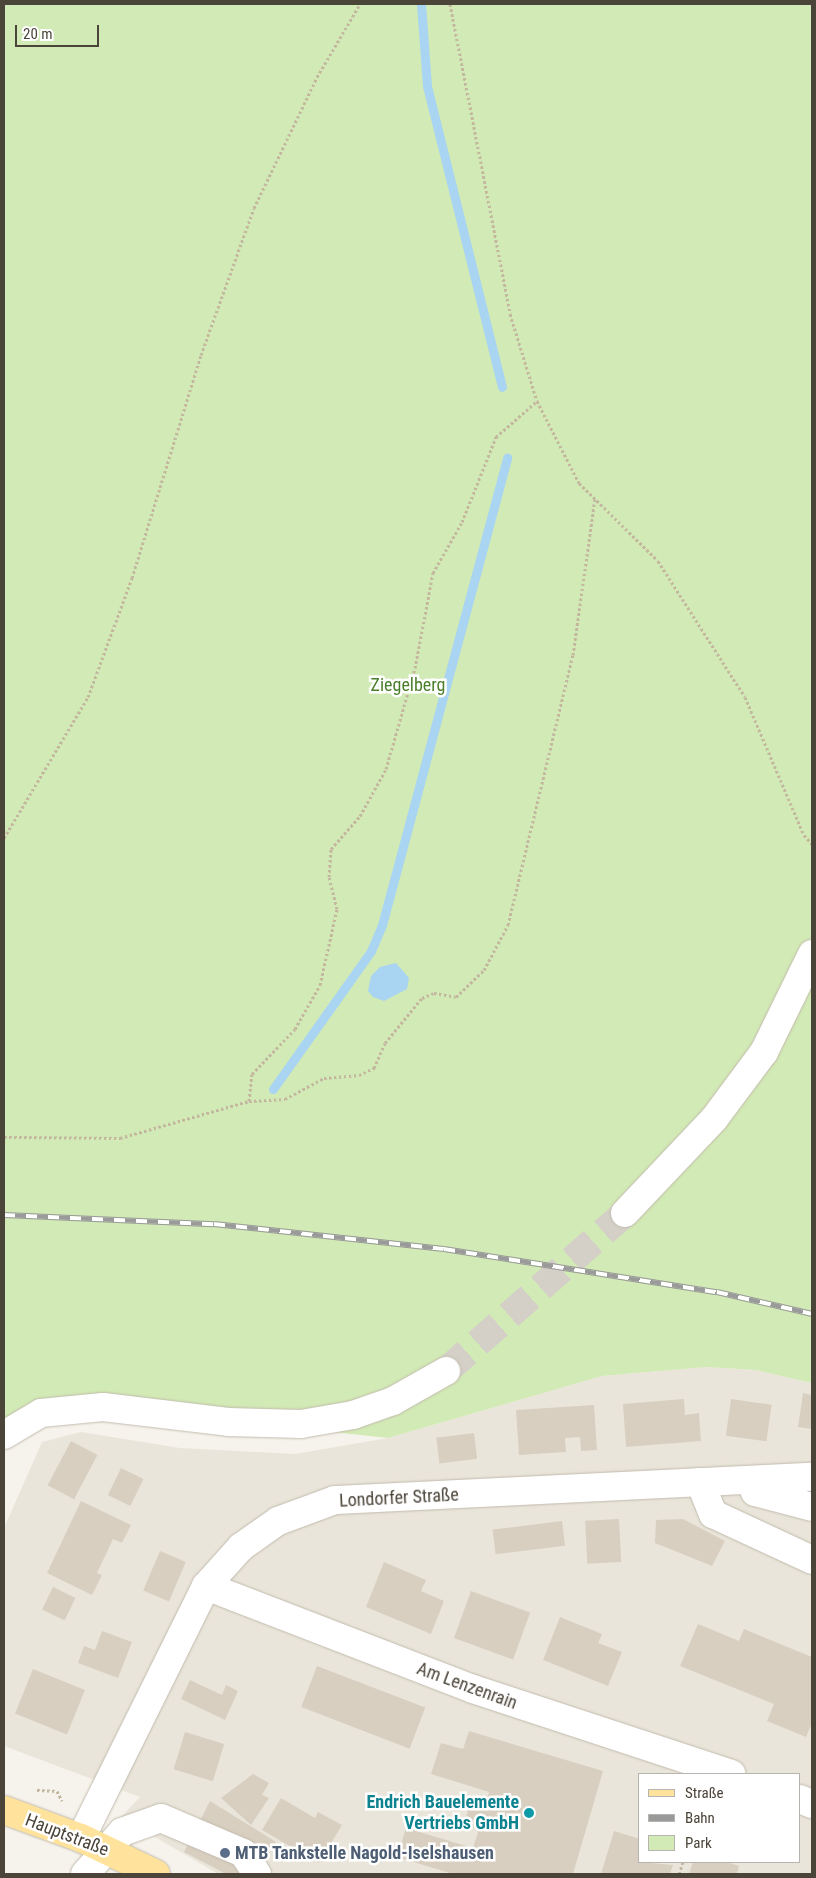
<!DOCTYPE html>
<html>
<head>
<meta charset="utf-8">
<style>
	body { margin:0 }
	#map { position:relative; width:816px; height:1878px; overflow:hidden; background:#f6f3ec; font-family:"Roboto Condensed",sans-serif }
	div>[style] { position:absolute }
	.residential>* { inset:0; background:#eae5da }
	.green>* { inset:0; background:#d2eab5 }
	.water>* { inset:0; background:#a9d4f2 }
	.stream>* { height:9px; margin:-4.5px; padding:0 4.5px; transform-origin:4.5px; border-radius:4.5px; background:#a9d4f2 }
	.building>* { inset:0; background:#d8cfc1; transform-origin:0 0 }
	.minor-tunnel>* { height:28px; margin-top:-14px; transform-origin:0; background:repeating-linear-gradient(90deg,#d4d0c8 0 28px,transparent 0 42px) }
	.path>* { height:3px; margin-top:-1.5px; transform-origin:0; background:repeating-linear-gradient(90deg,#c4b79f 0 2.5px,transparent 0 5px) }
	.roads { filter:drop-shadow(0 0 1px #c2bbae) drop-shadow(0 0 1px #c2bbae) }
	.minor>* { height:28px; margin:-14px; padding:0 14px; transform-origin:14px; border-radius:14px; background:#fff }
	.major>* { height:28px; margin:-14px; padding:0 14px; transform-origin:14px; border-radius:14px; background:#ffe39c }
	.rail>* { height:5.5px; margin-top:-2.75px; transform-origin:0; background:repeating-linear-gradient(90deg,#fff 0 11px,#9a9a9a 0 22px); box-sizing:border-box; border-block:1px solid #9a9a9a }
	.dots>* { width:14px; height:14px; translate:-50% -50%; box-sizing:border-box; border:2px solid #fff; border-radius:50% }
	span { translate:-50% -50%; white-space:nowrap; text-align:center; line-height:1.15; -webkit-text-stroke:5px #fff; paint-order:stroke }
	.park-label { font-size:18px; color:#4a7f2a }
	.street-label { font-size:18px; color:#4b4439 }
	.culture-label { font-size:18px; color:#0d838f; font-weight:700 }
	.right { translate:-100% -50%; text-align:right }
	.service-label { font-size:18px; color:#4e5e75; font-weight:700 }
	.left { translate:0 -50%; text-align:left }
	.frame { position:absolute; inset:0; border:5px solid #4b4439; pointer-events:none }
	.legend { position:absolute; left:638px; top:1773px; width:162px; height:90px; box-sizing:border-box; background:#fff; border:1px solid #b7b4b0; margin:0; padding:6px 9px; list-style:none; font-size:15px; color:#4b4439 }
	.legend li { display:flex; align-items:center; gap:10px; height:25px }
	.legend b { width:25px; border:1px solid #b7b4b0 }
	.scale { position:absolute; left:15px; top:25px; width:84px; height:22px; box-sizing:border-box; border:2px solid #4b4439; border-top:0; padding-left:6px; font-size:15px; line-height:18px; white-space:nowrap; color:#4b4439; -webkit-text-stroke:4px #fff; paint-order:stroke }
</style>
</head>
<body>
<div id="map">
	<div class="residential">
		<i style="clip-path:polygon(evenodd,706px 1367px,756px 1370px,812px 1383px,812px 1874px,218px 1874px,121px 1817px,140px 1797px,4px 1746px,4px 1528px,42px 1442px,81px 1432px,180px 1448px,295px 1454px,388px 1438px,602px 1376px,706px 1367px,640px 1774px,800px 1774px,800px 1862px,640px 1862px,640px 1774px)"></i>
	</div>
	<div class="green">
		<i style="clip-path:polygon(4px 4px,812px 4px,812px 1383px,756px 1370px,706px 1367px,602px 1376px,388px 1438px,103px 1407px,4px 1435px)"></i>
	</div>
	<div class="water">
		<i style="clip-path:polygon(396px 963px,409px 978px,407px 989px,384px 1001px,373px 997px,368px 991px,371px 976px,380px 967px)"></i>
	</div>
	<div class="stream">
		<i style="left:421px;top:4px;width:82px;rotate:85.8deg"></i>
		<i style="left:427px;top:86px;width:310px;rotate:76deg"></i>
		<i style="left:273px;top:1089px;width:169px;rotate:-54.6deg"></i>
		<i style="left:371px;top:951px;width:28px;rotate:-67deg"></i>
		<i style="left:382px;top:925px;width:484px;rotate:-75deg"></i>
	</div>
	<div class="building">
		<i style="clip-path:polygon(803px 1393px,812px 1395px,812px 1429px,798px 1427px)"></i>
		<i style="clip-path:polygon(684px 1399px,685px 1415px,699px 1413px,701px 1441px,626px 1447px,623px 1404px)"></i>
		<i style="left:731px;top:1399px;width:41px;height:37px;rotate:8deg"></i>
		<i style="clip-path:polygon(594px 1405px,597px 1450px,581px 1451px,580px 1437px,565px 1438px,566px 1452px,519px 1455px,516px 1410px)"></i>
		<i style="left:474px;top:1433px;width:26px;height:38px;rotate:83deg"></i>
		<i style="left:71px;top:1441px;width:30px;height:50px;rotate:28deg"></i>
		<i style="left:121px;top:1468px;width:25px;height:30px;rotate:26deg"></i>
		<i style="clip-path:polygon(81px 1501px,131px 1525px,122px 1543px,113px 1539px,97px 1573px,102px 1575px,92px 1595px,47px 1573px)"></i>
		<i style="left:619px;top:1519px;width:43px;height:34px;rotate:87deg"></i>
		<i style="clip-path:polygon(683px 1519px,725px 1541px,712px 1566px,655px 1543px,656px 1520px)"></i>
		<i style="left:562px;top:1521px;width:25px;height:70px;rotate:83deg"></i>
		<i style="left:160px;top:1551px;width:28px;height:43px;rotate:23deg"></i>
		<i style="clip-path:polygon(384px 1562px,426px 1580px,421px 1591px,444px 1601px,431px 1634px,366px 1607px)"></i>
		<i style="left:53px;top:1587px;width:25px;height:25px;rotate:26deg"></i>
		<i style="left:471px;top:1591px;width:63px;height:50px;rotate:20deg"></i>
		<i style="clip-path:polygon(560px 1617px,602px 1634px,598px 1643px,622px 1652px,608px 1686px,543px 1660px)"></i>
		<i style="clip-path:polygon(698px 1624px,739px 1641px,744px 1629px,812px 1657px,812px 1723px,806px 1737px,767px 1721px,774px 1704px,680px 1666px)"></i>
		<i style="clip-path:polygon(102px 1631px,132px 1642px,118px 1678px,78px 1663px,84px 1646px,95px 1650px)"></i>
		<i style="left:317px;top:1666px;width:116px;height:44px;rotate:21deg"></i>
		<i style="left:33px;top:1669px;width:56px;height:48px;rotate:22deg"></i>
		<i style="clip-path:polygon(190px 1680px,222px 1695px,226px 1685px,238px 1691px,225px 1720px,181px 1699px)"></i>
		<i style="clip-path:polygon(469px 1731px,603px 1771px,573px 1874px,453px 1874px,397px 1857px,406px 1828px,473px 1848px,479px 1829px,464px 1824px,472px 1797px,486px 1802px,489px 1792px,431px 1774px,441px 1743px,463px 1749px)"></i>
		<i style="left:185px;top:1732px;width:41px;height:39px;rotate:17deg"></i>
		<i style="clip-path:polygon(253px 1774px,269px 1783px,262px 1795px,269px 1798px,251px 1825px,221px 1798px)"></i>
		<i style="clip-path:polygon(281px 1798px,315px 1818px,318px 1812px,342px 1825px,319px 1863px,262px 1830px)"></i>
		<i style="clip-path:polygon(210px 1801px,276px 1842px,258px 1874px,226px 1874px,184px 1852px)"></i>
		<i style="clip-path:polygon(614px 1831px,640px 1839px,640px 1862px,673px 1865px,670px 1874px,601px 1874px)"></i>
		<i style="clip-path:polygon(693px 1862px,727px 1862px,739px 1866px,737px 1874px,689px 1874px)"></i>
	</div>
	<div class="minor-tunnel">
		<i style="left:446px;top:1371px;width:239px;rotate:-41.4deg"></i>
	</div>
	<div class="path">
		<i style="left:450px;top:4px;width:316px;rotate:79deg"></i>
		<i style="left:510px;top:314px;width:91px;rotate:72.8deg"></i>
		<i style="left:537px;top:401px;width:92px;rotate:62.9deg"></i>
		<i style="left:579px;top:483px;width:111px;rotate:44.6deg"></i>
		<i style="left:658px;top:561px;width:161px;rotate:57.4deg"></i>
		<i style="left:745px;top:697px;width:150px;rotate:66.9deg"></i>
		<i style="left:804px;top:835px;width:12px;rotate:48deg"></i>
		<i style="left:4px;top:838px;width:164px;rotate:-59.2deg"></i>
		<i style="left:88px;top:697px;width:127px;rotate:-69.7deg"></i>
		<i style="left:132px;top:578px;width:233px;rotate:-72.8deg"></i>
		<i style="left:201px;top:355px;width:156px;rotate:-70.2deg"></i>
		<i style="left:254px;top:208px;width:145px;rotate:-64.3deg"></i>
		<i style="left:317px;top:77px;width:85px;rotate:-59.5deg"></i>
		<i style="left:249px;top:1101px;width:27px;rotate:-84deg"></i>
		<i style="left:252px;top:1074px;width:62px;rotate:-46.3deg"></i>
		<i style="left:295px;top:1029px;width:51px;rotate:-60.4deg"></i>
		<i style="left:320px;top:985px;width:78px;rotate:-77.4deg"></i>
		<i style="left:337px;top:909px;width:33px;rotate:-104deg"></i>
		<i style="left:329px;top:877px;width:28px;rotate:-86deg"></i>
		<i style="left:331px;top:849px;width:44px;rotate:-48.7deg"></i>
		<i style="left:360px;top:816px;width:54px;rotate:-61deg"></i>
		<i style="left:386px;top:769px;width:105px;rotate:-74deg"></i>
		<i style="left:415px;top:668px;width:97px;rotate:-79.3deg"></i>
		<i style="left:433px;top:573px;width:59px;rotate:-60.4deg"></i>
		<i style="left:462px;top:522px;width:92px;rotate:-68.2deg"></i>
		<i style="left:496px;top:437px;width:55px;rotate:-41.3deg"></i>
		<i style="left:4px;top:1137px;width:116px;rotate:0.5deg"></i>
		<i style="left:120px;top:1138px;width:134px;rotate:-16deg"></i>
		<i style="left:249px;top:1101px;width:36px;rotate:-3deg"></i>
		<i style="left:285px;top:1099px;width:44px;rotate:-28.3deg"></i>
		<i style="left:324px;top:1078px;width:35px;rotate:-5deg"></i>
		<i style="left:359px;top:1075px;width:17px;rotate:-25deg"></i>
		<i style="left:374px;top:1068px;width:27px;rotate:-66deg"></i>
		<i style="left:385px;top:1043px;width:58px;rotate:-50.6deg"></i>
		<i style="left:422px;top:998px;width:13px;rotate:-23deg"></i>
		<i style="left:434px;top:993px;width:22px;rotate:10deg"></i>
		<i style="left:456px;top:997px;width:39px;rotate:-44deg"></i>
		<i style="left:484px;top:970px;width:51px;rotate:-61.9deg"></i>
		<i style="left:508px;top:925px;width:278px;rotate:-76.5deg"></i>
		<i style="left:573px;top:655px;width:158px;rotate:-82deg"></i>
		<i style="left:37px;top:1790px;width:20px;rotate:3deg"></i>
		<i style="left:57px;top:1791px;width:11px;rotate:63deg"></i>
		<i style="left:679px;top:1874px;width:13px;rotate:-72deg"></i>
	</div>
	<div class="roads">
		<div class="minor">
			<i style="left:625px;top:1213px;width:129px;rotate:-46.6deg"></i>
			<i style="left:714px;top:1119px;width:84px;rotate:-53.3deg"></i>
			<i style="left:764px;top:1052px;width:109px;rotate:-63.9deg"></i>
			<i style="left:4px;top:1435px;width:43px;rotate:-30.7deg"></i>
			<i style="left:41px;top:1413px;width:62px;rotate:-5.5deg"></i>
			<i style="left:103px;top:1407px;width:126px;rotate:6.8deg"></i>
			<i style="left:228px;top:1422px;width:73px;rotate:1.6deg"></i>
			<i style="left:301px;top:1424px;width:53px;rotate:-9.8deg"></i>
			<i style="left:353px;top:1415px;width:42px;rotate:-19.3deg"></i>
			<i style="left:393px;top:1401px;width:61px;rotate:-29.5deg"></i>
			<i style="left:750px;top:1480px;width:13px;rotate:67deg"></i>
			<i style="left:755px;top:1492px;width:59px;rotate:14.7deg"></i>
			<i style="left:700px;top:1482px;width:35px;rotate:68deg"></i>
			<i style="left:713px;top:1514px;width:109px;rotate:24.9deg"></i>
			<i style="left:206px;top:1586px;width:286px;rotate:21.1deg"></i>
			<i style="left:473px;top:1689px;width:272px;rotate:18.2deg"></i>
			<i style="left:800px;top:1799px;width:13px;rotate:23deg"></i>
			<i style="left:81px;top:1838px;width:281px;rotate:-63.6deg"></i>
			<i style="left:206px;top:1586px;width:52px;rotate:-48.1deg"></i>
			<i style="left:241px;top:1547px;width:45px;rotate:-35.1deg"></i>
			<i style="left:278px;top:1521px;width:61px;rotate:-20.2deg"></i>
			<i style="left:335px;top:1500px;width:478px;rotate:-2.8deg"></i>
			<i style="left:85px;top:1874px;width:56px;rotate:-48.6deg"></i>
			<i style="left:122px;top:1832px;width:41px;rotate:-19.7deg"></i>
			<i style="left:161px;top:1818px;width:89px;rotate:23.1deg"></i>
			<i style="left:243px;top:1853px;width:25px;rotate:56deg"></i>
		</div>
		<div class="major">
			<i style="left:4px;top:1810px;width:82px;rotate:20deg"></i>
			<i style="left:81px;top:1838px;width:83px;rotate:25.6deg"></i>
		</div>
	</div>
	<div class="rail">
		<i style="left:4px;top:1215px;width:210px;rotate:2.5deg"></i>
		<i style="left:214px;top:1224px;width:231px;rotate:6.2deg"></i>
		<i style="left:444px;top:1249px;width:276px;rotate:9deg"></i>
		<i style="left:717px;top:1292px;width:98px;rotate:13deg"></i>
	</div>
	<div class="dots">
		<i style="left:529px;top:1813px;background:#0f9aa8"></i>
		<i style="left:225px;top:1853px;background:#5c6f8a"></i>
	</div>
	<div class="park-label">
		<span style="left:408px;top:685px">Ziegelberg</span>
	</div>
	<div class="street-label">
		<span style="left:399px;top:1498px;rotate:-3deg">Londorfer Straße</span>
		<span style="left:467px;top:1686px;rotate:20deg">Am Lenzenrain</span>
		<span style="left:67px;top:1835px;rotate:21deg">Hauptstraße</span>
	</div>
	<div class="culture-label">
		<span class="right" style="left:519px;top:1813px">Endrich Bauelemente<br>Vertriebs GmbH</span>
	</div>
	<div class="service-label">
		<span class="left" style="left:235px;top:1853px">MTB Tankstelle Nagold-Iselshausen</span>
	</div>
	<div class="frame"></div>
	<ul class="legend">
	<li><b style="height:6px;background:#ffe39c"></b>Straße</li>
	<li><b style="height:6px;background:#9a9a9a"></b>Bahn</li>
	<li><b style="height:14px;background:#d2eab5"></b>Park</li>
	</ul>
	<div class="scale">20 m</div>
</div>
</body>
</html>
